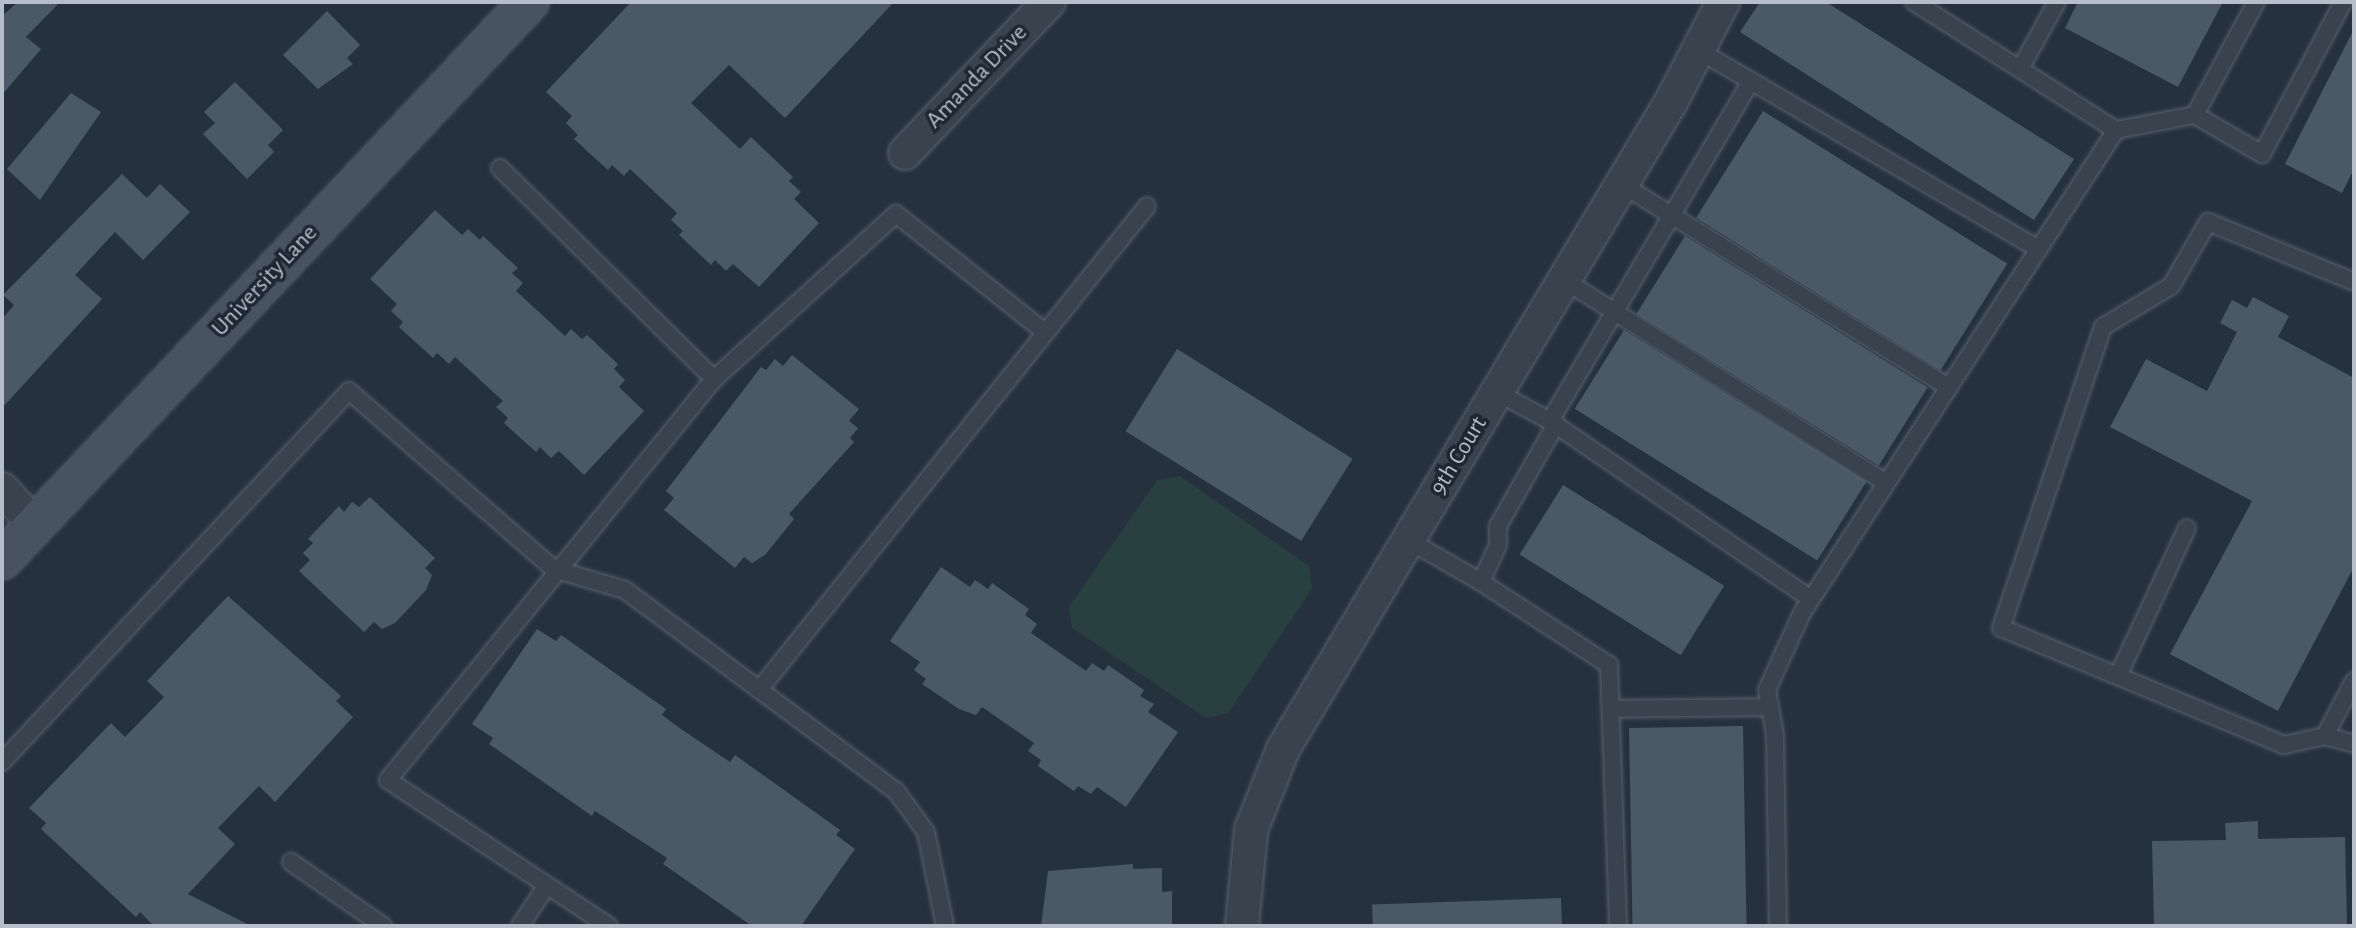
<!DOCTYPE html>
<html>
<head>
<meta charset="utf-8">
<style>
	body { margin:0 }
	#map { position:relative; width:2356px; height:928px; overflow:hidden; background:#25323e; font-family:"Alegreya Sans",sans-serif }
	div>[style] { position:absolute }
	.green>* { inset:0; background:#284040 }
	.building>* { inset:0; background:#4b5967; transform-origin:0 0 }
	.roads { filter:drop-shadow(0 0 2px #57616c) drop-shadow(0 0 2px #57616c) }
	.lane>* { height:16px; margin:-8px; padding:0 8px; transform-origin:8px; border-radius:8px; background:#39434e }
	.street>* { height:32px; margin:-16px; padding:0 16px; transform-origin:16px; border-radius:16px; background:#39434e }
	.secondary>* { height:38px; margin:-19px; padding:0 19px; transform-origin:19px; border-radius:19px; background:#475361 }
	span { translate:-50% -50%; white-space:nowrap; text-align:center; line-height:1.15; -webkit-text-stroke:7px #1e2833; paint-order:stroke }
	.street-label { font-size:24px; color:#b5bec9 }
	.frame { position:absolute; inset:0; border:4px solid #b5bec9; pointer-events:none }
</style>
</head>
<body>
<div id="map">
	<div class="green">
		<i style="clip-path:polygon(1180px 476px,1309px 566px,1312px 589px,1228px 713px,1206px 718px,1072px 628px,1069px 607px,1157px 480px)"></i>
	</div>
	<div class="building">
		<i style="clip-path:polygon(18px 2px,60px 2px,26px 37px,41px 49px,2px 95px,2px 16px)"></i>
		<i style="clip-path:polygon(631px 2px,894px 2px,785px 118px,729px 65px,691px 103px,740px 149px,751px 137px,793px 177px,789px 181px,801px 192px,794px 199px,819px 223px,759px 287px,733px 264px,726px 271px,715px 260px,711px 265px,679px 235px,683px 231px,671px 220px,677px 213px,630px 169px,624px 176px,612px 165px,608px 170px,574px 139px,578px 135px,566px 123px,572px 116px,546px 92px)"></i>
		<i style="clip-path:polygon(1760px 2px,1826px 2px,2074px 159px,2034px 220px,1740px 32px)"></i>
		<i style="clip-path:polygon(2078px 2px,2223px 2px,2178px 87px,2065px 28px)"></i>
		<i style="clip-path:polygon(327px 11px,360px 45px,347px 58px,353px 64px,318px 89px,283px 55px)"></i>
		<i style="clip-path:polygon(2354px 29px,2354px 169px,2342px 193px,2285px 164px)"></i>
		<i style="clip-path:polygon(235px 82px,283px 130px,268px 145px,274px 152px,247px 179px,203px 134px,215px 123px,204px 112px)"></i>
		<i style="clip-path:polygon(71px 93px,101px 112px,40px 200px,7px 169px)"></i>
		<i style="left:1763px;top:111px;width:288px;height:126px;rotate:32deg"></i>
		<i style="clip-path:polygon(122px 174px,147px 198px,160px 184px,190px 212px,143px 260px,115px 232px,75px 275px,102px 299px,2px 408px,2px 319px,14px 305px,3px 295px)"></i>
		<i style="clip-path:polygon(435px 210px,462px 235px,468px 229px,480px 240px,483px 236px,518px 268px,512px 273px,523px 283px,516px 291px,565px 336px,571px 329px,582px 339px,587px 335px,618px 364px,614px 369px,625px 380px,619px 387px,644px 411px,584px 475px,559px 451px,551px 458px,540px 447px,536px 452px,504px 423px,508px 418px,496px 407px,503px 401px,455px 357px,449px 364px,437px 353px,433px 358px,399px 327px,403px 322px,391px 311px,397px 304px,370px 279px)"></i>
		<i style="left:1685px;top:236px;width:286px;height:92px;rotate:32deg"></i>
		<i style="clip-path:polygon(2253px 297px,2289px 316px,2278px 337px,2354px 378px,2354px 567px,2278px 711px,2170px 654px,2252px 501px,2110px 427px,2146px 359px,2207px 391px,2237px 332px,2220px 323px,2232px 300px,2247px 308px)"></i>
		<i style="left:1624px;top:330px;width:286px;height:93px;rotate:32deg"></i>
		<i style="left:1177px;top:349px;width:207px;height:97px;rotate:32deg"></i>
		<i style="clip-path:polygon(792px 355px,859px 409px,849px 421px,858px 428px,850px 438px,854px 442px,789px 514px,794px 519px,765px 555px,752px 563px,744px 557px,735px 568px,664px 510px,674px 498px,666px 491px,761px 367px,766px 370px,775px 359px,783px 366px)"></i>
		<i style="left:1563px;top:485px;width:190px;height:82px;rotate:32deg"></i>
		<i style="clip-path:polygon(370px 497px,435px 558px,425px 568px,432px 575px,426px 590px,395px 623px,382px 629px,374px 622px,364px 632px,299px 571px,310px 560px,303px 553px,313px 543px,308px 539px,339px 506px,344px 512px,352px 502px,359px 507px)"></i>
		<i style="clip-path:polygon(941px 567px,970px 587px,975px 580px,988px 589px,992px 583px,1029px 609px,1025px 615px,1037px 624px,1031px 633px,1086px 671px,1092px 663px,1104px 671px,1108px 665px,1144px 690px,1140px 696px,1154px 704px,1148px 712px,1178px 732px,1126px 807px,1097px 787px,1091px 794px,1078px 786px,1074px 791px,1038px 766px,1041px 760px,1028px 751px,1034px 743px,982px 707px,976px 715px,959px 709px,922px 684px,926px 679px,914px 670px,920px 662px,890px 641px)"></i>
		<i style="clip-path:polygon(228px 596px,341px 696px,336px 701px,353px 717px,275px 802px,259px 786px,218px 828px,235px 844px,188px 894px,251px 926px,154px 926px,140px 912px,136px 917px,41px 829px,46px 823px,29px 808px,111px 723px,125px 737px,164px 697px,147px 681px)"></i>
		<i style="clip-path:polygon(537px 629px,556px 641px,561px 635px,666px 709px,662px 715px,681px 729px,730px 762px,735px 755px,840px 830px,836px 835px,855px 849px,801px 926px,752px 926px,663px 864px,667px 858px,595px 811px,592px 816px,489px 744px,493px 738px,472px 724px)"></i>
		<i style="left:1743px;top:726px;width:200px;height:114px;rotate:89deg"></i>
		<i style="clip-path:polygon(2258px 821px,2258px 839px,2345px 837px,2347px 926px,2154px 926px,2152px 841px,2226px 840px,2225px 823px)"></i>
		<i style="clip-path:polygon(1133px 864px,1133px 869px,1162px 868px,1162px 892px,1172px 891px,1172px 926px,1041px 926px,1048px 871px)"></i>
		<i style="left:1561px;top:898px;width:28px;height:189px;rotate:88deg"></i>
	</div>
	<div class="roads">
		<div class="lane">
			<i style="left:1914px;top:2px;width:239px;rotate:32.4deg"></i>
			<i style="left:2256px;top:2px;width:128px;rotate:118.4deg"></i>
			<i style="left:2195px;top:115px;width:78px;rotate:30.2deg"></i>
			<i style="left:2262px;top:154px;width:172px;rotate:-61.9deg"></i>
			<i style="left:1698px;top:50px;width:395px;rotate:30.3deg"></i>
			<i style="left:2020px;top:69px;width:77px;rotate:-61.1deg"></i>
			<i style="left:500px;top:168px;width:301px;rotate:44.6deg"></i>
			<i style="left:714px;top:379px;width:517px;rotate:129.11deg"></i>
			<i style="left:388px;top:780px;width:265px;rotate:33.5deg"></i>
			<i style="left:1621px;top:184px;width:386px;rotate:31.8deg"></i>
			<i style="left:1564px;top:280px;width:381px;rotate:32.2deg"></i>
			<i style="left:714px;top:379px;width:246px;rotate:-42.2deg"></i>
			<i style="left:896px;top:214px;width:190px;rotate:38.4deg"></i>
			<i style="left:1497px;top:392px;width:60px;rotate:28.7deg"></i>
			<i style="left:1550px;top:421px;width:395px;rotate:-59.4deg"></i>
			<i style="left:1550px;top:421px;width:316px;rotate:34.3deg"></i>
			<i style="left:1556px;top:424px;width:117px;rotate:119.6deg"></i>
			<i style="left:1498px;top:526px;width:19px;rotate:90deg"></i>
			<i style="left:1498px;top:545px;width:41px;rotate:114.7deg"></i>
			<i style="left:1481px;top:582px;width:153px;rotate:33deg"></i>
			<i style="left:1609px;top:665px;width:261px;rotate:88deg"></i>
			<i style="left:1408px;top:540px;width:84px;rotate:29.9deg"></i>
			<i style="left:2118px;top:676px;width:163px;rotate:-65deg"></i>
			<i style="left:2354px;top:681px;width:62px;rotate:117.8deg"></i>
			<i style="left:2325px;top:736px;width:30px;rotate:15deg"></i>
			<i style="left:759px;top:690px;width:620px;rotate:-51.28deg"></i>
			<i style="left:1611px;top:709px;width:155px;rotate:-0.7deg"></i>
			<i style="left:2325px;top:736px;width:42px;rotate:167.6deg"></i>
			<i style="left:2284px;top:745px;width:306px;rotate:-157.5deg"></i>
			<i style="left:2001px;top:628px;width:318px;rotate:-71.3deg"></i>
			<i style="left:2103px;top:327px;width:79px;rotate:-31.1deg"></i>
			<i style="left:2171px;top:286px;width:74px;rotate:-60deg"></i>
			<i style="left:2208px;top:222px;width:158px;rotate:22.3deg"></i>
			<i style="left:2px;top:762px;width:508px;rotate:-46.91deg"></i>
			<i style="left:349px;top:391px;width:271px;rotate:41deg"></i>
			<i style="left:554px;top:569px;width:74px;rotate:16.5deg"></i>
			<i style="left:625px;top:590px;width:337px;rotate:36.6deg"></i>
			<i style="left:896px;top:791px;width:51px;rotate:53.8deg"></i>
			<i style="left:926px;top:832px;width:96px;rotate:78.6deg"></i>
			<i style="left:291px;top:862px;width:112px;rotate:34.8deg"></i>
			<i style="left:520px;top:926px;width:49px;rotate:-56.6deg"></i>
			<i style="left:1778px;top:926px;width:191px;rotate:-90.9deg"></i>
			<i style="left:1775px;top:735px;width:46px;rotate:-100.1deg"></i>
			<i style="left:1767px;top:690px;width:85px;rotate:-65.6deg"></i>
			<i style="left:1802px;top:613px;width:576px;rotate:-56.97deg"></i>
			<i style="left:2116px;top:130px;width:80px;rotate:-10.8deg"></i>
		</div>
		<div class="street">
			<i style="left:905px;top:153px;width:209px;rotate:-46.4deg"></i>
			<i style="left:2px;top:489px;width:49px;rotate:47.5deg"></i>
			<i style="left:1242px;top:926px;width:96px;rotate:-84.6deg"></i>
			<i style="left:1251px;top:830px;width:87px;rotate:-68.4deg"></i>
			<i style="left:1283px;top:749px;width:754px;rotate:-59.05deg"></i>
			<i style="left:1671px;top:102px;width:113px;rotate:-62.5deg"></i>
		</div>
		<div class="secondary">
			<i style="left:2px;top:560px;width:768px;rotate:-46.64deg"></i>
		</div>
	</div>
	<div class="street-label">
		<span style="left:977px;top:77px;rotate:-46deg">Amanda Drive</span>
		<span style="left:265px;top:281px;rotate:-47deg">University Lane</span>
		<span style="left:1459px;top:456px;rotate:-59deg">9th Court</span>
	</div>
	<div class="frame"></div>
</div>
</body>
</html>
